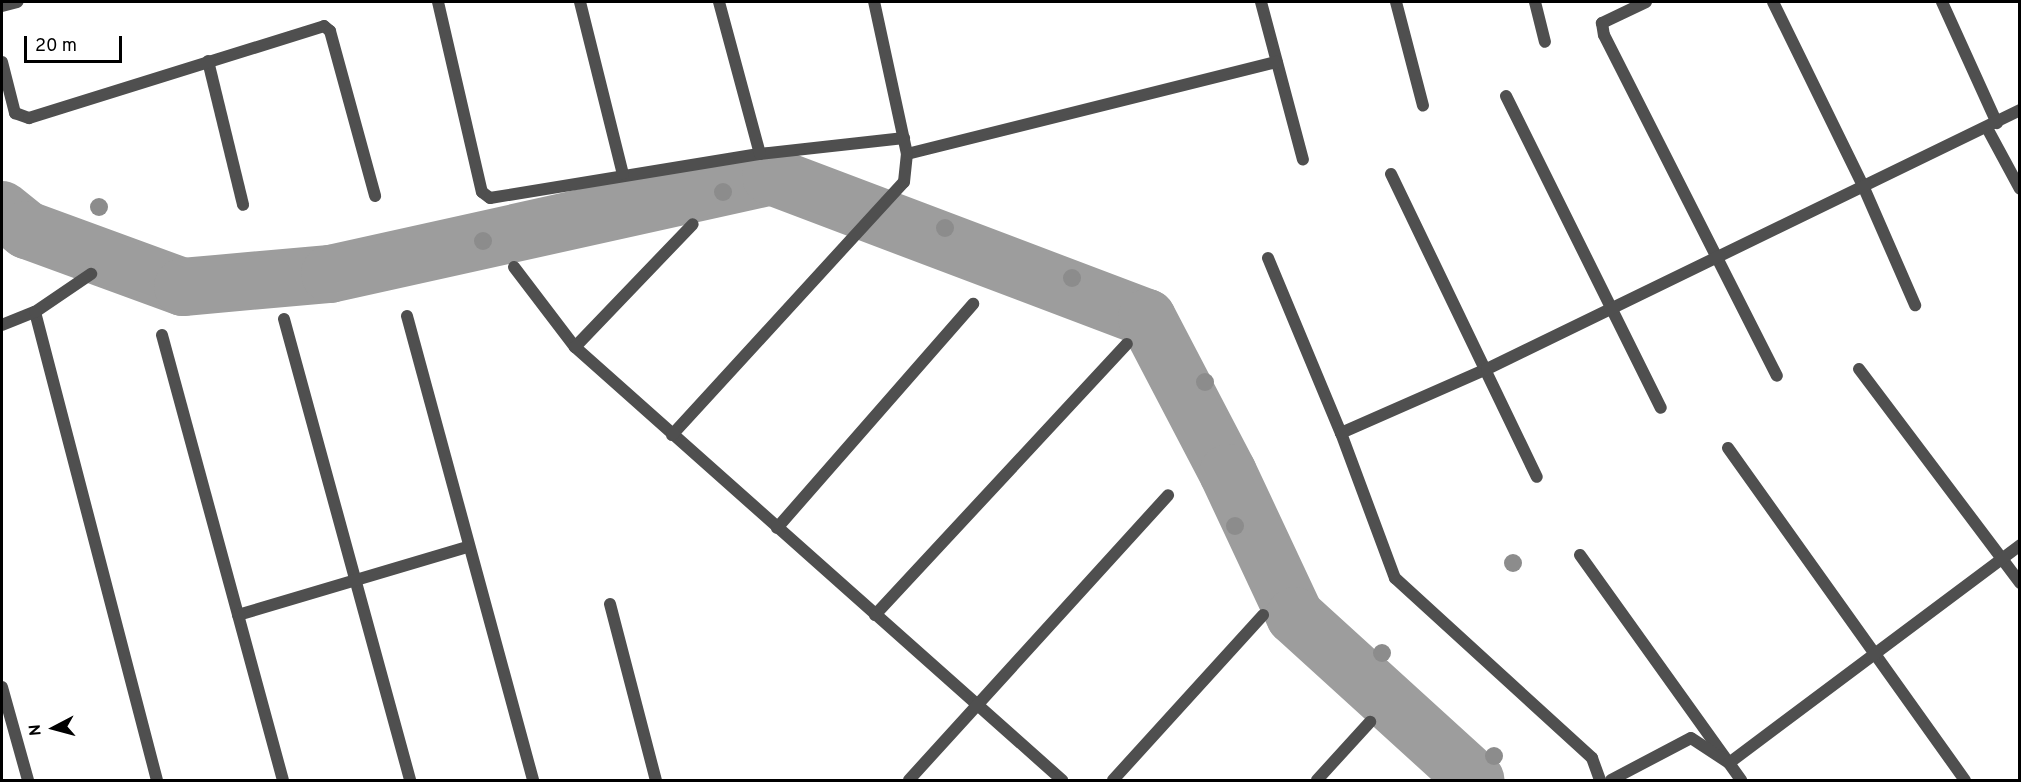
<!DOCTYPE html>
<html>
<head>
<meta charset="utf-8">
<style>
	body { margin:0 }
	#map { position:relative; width:2021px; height:782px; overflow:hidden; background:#fff; font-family:Overpass,sans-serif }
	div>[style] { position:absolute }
	.river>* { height:58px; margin:-29px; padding:0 29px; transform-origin:29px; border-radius:29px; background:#9d9d9d }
	.minor>* { height:12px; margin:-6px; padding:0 6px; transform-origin:6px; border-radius:6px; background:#4f4f4f }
	.trees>* { width:18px; height:18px; margin:-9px; border-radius:50%; background:#8c8c8c }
	span { translate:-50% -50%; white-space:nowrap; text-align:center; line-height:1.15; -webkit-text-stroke:4.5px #fff; paint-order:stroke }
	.frame { position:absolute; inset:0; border:3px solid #000; pointer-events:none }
	.north { position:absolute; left:24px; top:698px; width:60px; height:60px; -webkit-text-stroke:4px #fff; paint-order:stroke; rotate:264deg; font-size:16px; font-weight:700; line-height:24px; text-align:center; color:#000 }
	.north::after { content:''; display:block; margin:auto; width:21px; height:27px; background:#000; clip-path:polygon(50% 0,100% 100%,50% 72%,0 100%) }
	.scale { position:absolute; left:24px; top:36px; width:98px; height:27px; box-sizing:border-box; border:3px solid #000; border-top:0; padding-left:8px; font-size:18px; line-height:21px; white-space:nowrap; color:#000; -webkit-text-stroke:4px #fff; paint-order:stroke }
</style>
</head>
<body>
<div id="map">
	<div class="river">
		<i style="left:2px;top:210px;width:32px;rotate:39deg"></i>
		<i style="left:27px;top:230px;width:166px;rotate:20.1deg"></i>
		<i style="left:183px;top:287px;width:148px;rotate:-5.1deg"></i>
		<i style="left:330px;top:274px;width:452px;rotate:-12.5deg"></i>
		<i style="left:771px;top:176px;width:402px;rotate:20.7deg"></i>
		<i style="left:1147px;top:318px;width:175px;rotate:62.4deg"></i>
		<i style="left:1228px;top:473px;width:158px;rotate:64.9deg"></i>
		<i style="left:1295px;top:616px;width:244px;rotate:42.3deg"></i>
	</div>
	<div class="minor">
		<i style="left:438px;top:2px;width:195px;rotate:77deg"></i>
		<i style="left:482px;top:192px;width:10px;rotate:37deg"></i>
		<i style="left:490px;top:198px;width:274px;rotate:-9.3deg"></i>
		<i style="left:760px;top:154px;width:145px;rotate:-6.3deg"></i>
		<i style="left:580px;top:2px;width:177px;rotate:76deg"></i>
		<i style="left:719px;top:2px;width:157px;rotate:74.9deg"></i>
		<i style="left:1261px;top:2px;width:163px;rotate:75.1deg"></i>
		<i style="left:1396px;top:2px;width:107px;rotate:75.4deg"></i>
		<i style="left:1535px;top:2px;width:41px;rotate:76deg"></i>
		<i style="left:1646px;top:2px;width:49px;rotate:154.5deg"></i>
		<i style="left:1602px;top:23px;width:12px;rotate:81deg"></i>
		<i style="left:1604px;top:35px;width:382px;rotate:63.1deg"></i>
		<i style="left:1773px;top:2px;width:207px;rotate:63.9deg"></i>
		<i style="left:1864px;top:188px;width:128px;rotate:66.4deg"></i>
		<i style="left:1942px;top:2px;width:133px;rotate:65.6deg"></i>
		<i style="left:2px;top:6px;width:16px;rotate:-15deg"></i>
		<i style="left:208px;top:61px;width:148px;rotate:76.3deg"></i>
		<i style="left:2px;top:62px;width:53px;rotate:75.7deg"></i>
		<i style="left:15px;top:113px;width:15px;rotate:20deg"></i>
		<i style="left:29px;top:118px;width:309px;rotate:-17.3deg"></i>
		<i style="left:324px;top:26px;width:8px;rotate:40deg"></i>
		<i style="left:330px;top:31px;width:171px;rotate:74.7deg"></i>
		<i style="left:1506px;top:96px;width:348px;rotate:63.6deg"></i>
		<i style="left:1987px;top:128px;width:69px;rotate:61.6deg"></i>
		<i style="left:907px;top:154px;width:381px;rotate:-14deg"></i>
		<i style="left:1391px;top:174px;width:336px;rotate:64.3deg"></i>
		<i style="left:1268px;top:258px;width:190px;rotate:67.4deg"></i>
		<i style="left:1341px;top:433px;width:155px;rotate:69.6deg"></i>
		<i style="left:1395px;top:578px;width:267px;rotate:42.4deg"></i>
		<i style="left:1592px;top:758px;width:23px;rotate:70deg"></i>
		<i style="left:514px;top:267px;width:101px;rotate:52.7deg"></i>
		<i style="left:575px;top:347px;width:652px;rotate:41.64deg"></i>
		<i style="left:35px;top:312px;width:484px;rotate:75.4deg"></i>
		<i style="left:407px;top:316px;width:481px;rotate:74.8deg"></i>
		<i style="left:284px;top:319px;width:478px;rotate:74.7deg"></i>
		<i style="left:2px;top:325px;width:35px;rotate:-22deg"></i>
		<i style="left:35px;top:312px;width:68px;rotate:-34.2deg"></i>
		<i style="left:162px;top:335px;width:461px;rotate:74.8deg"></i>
		<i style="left:575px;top:347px;width:170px;rotate:-46.2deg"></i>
		<i style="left:1859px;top:369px;width:268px;rotate:53deg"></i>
		<i style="left:1341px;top:433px;width:159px;rotate:-23.7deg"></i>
		<i style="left:1487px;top:369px;width:593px;rotate:-25.92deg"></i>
		<i style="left:672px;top:435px;width:343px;rotate:-47.5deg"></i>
		<i style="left:904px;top:182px;width:28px;rotate:-84deg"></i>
		<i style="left:907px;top:154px;width:156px;rotate:-102.2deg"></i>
		<i style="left:1728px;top:448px;width:408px;rotate:54.5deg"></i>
		<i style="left:777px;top:528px;width:298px;rotate:-48.8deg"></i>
		<i style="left:1580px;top:555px;width:277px;rotate:54.4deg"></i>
		<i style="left:610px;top:604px;width:182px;rotate:75.4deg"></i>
		<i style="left:238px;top:615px;width:239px;rotate:-16.5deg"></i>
		<i style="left:875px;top:615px;width:370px;rotate:-47.1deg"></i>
		<i style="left:2px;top:687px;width:97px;rotate:74.4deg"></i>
		<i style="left:909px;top:780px;width:385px;rotate:-47.7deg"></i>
		<i style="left:1113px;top:780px;width:223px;rotate:-47.7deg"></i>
		<i style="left:1317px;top:780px;width:79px;rotate:-47.6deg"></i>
		<i style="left:1611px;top:780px;width:90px;rotate:-27.7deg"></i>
		<i style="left:1691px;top:738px;width:45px;rotate:33.3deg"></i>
		<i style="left:1729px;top:763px;width:364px;rotate:-36.8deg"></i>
	</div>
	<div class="trees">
		<i style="left:723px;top:192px"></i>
		<i style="left:99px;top:207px"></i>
		<i style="left:945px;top:228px"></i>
		<i style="left:483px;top:241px"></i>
		<i style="left:1072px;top:278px"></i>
		<i style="left:1205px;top:382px"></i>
		<i style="left:1235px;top:526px"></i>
		<i style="left:1513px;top:563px"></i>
		<i style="left:1382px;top:653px"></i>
		<i style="left:1494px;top:756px"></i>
	</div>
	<div class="frame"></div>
	<div class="north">N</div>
	<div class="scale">20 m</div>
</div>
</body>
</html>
